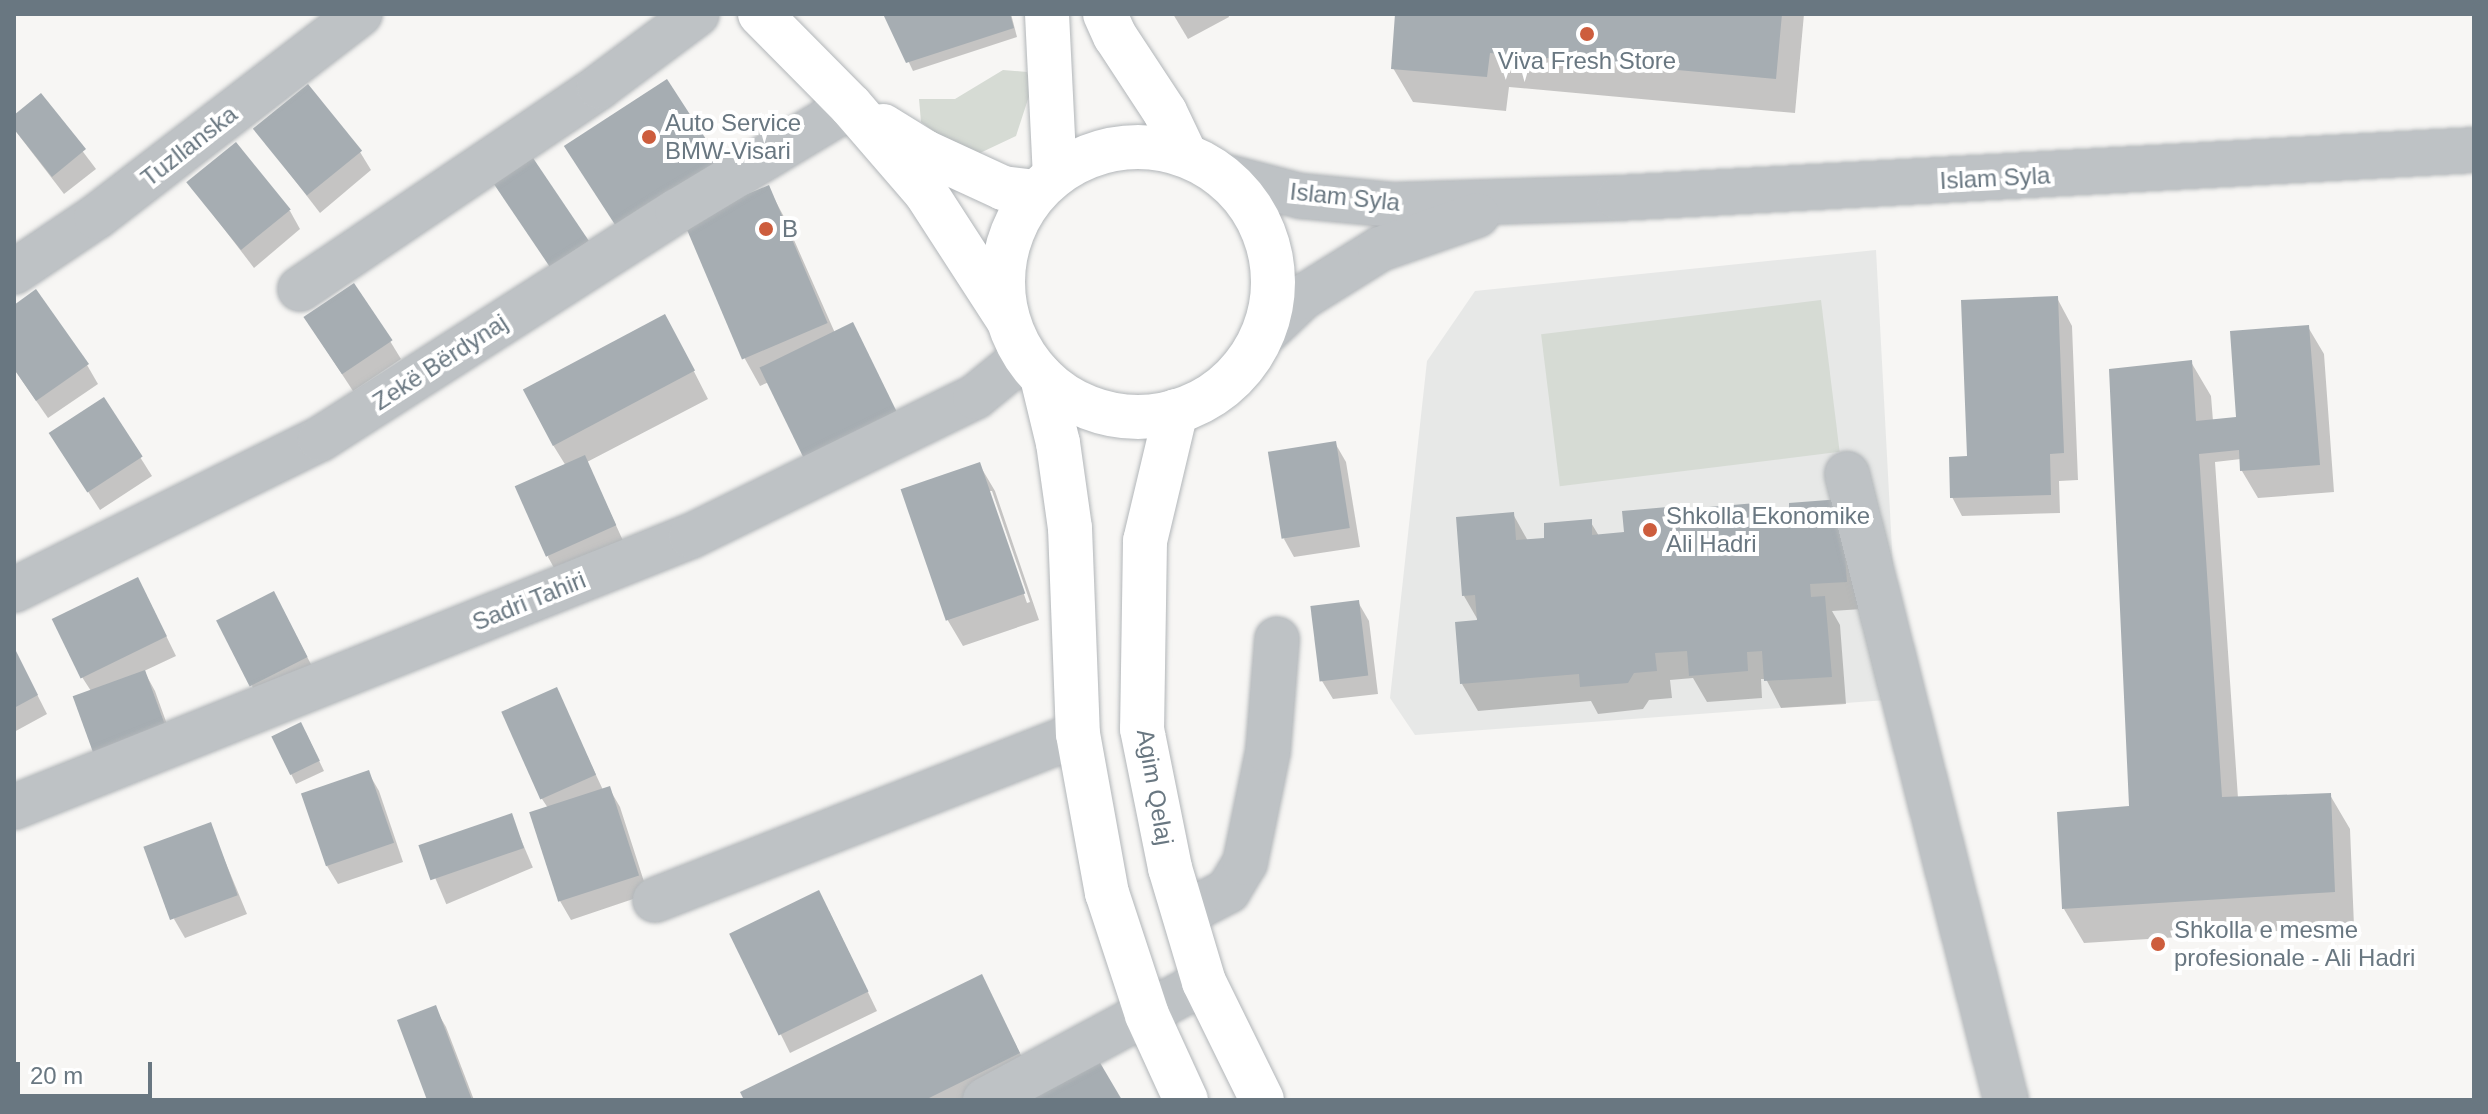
<!DOCTYPE html>
<html>
<head>
<meta charset="utf-8">
<style>
	body { margin:0 }
	#map { position:relative; width:2488px; height:1114px; overflow:hidden; background:#f7f6f4; font-family:Helvetica,sans-serif }
	div>[style] { position:absolute }
	.built>* { inset:0; background:#e7e8e7 }
	.green>* { inset:0; background:#d6dbd4; transform-origin:0 0 }
	.shadow>* { inset:0; background:#0003; transform-origin:0 0 }
	.building>* { inset:0; background:#a6adb2; transform-origin:0 0 }
	.roads { filter:drop-shadow(0 0 2px #b2b6b9) drop-shadow(0 0 2px #b2b6b9) }
	.minor>* { height:44px; margin:-22px; padding:0 22px; transform-origin:22px; border-radius:22px; background:#bec2c5 }
	.major>* { height:44px; margin:-22px; padding:0 22px; transform-origin:22px; border-radius:22px; background:#fff }
	.major>.ring { margin:-22px; padding:0; box-sizing:content-box; background:none; border:44px solid #fff; border-radius:50% }
	.dots>* { width:22px; height:22px; translate:-50% -50%; box-sizing:border-box; border:4px solid #fff; border-radius:50% }
	span { translate:-50% -50%; white-space:nowrap; text-align:center; line-height:1.15; -webkit-text-stroke:8px #fff; paint-order:stroke }
	.poi-label { font-size:24px; color:#697781 }
	.left { translate:0 -50%; text-align:left }
	.street-label { font-size:24px; color:#697781 }
	.frame { position:absolute; inset:0; border:16px solid #697781; pointer-events:none }
	.scale { position:absolute; left:16px; top:1062px; width:136px; height:36px; box-sizing:border-box; border:4px solid #697781; border-top:0; padding-left:10px; font-size:24px; line-height:28px; white-space:nowrap; color:#697781; -webkit-text-stroke:6px #fff; paint-order:stroke }
</style>
</head>
<body>
<div id="map">
	<div class="built">
		<i style="clip-path:polygon(1876px 250px,1900px 699px,1415px 735px,1390px 698px,1427px 361px,1475px 291px)"></i>
	</div>
	<div class="green">
		<i style="clip-path:polygon(1003px 70px,1027px 72px,1032px 87px,1016px 136px,980px 153px,959px 150px,921px 122px,919px 99px,955px 99px)"></i>
		<i style="left:1821px;top:300px;width:153px;height:282px;rotate:83deg"></i>
	</div>
	<div class="shadow">
		<i style="clip-path:polygon(886px 14px,1011px 14px,1017px 37px,913px 71px)"></i>
		<i style="clip-path:polygon(1173px 14px,1228px 14px,1229px 17px,1188px 39px)"></i>
		<i style="clip-path:polygon(1397px 14px,1804px 14px,1795px 113px,1509px 87px,1506px 111px,1413px 102px,1393px 68px)"></i>
		<i style="clip-path:polygon(41px 96px,96px 169px,64px 194px,14px 129px,14px 118px)"></i>
		<i style="clip-path:polygon(256px 130px,360px 152px,371px 170px,320px 213px)"></i>
		<i style="clip-path:polygon(566px 147px,719px 206px,768px 187px,783px 215px,835px 333px,852px 325px,913px 446px,769px 382px,760px 386px,745px 359px,688px 227px,638px 259px)"></i>
		<i style="clip-path:polygon(189px 183px,290px 211px,300px 229px,254px 268px)"></i>
		<i style="clip-path:polygon(2057px 298px,2072px 326px,2078px 480px,2059px 481px,2060px 513px,1962px 516px,1952px 497px,1969px 458px)"></i>
		<i style="clip-path:polygon(14px 307px,87px 365px,98px 384px,48px 418px,14px 369px)"></i>
		<i style="clip-path:polygon(2308px 327px,2324px 354px,2334px 492px,2258px 498px,2242px 471px,2241px 459px,2215px 462px,2238px 798px,2330px 795px,2350px 829px,2354px 926px,2084px 943px,2064px 909px,2132px 807px,2191px 362px,2211px 396px,2213px 421px,2235px 419px)"></i>
		<i style="clip-path:polygon(317px 336px,390px 341px,401px 359px,353px 391px)"></i>
		<i style="clip-path:polygon(680px 344px,708px 399px,587px 462px,625px 545px,558px 575px,548px 557px,566px 466px,553px 445px)"></i>
		<i style="clip-path:polygon(104px 400px,152px 476px,100px 510px,63px 453px)"></i>
		<i style="clip-path:polygon(1335px 443px,1346px 462px,1360px 547px,1294px 557px,1284px 539px)"></i>
		<i style="clip-path:polygon(evenodd,979px 464px,995px 491px,1039px 620px,963px 646px,947px 619px,979px 464px,988px 491px,992px 491px,1030px 602px,1027px 603px,988px 491px)"></i>
		<i style="clip-path:polygon(1840px 501px,1862px 609px,1832px 611px,1840px 625px,1846px 704px,1781px 708px,1766px 679px,1761px 679px,1762px 698px,1707px 702px,1693px 678px,1670px 680px,1672px 698px,1649px 700px,1643px 709px,1598px 714px,1591px 701px,1478px 711px,1462px 684px,1479px 622px,1464px 596px,1513px 514px,1528px 541px,1546px 540px,1590px 521px,1599px 536px,1626px 534px,1678px 508px,1690px 528px,1712px 526px,1754px 505px,1766px 525px,1791px 523px)"></i>
		<i style="clip-path:polygon(148px 599px,176px 656px,144px 671px,155px 691px,177px 752px,91px 691px,82px 677px)"></i>
		<i style="clip-path:polygon(1358px 602px,1369px 621px,1378px 694px,1333px 699px,1322px 681px)"></i>
		<i style="clip-path:polygon(284px 612px,317px 676px,263px 705px,252px 686px)"></i>
		<i style="clip-path:polygon(14px 649px,47px 714px,14px 732px)"></i>
		<i style="clip-path:polygon(556px 689px,603px 790px,609px 788px,620px 807px,648px 894px,571px 920px,560px 901px,548px 808px,542px 799px)"></i>
		<i style="clip-path:polygon(306px 733px,324px 771px,296px 784px,273px 737px)"></i>
		<i style="clip-path:polygon(368px 772px,379px 791px,403px 862px,338px 884px,327px 866px)"></i>
		<i style="left:511px;top:816px;width:56px;height:94px;rotate:67deg"></i>
		<i style="clip-path:polygon(210px 825px,247px 914px,185px 938px,174px 919px)"></i>
		<i style="clip-path:polygon(829px 911px,877px 1011px,790px 1053px,731px 934px)"></i>
		<i style="clip-path:polygon(981px 976px,1034px 1081px,995px 1100px,747px 1100px)"></i>
		<i style="clip-path:polygon(435px 1008px,446px 1027px,474px 1100px,429px 1100px)"></i>
	</div>
	<div class="building">
		<i style="clip-path:polygon(883px 14px,1010px 14px,1014px 28px,906px 63px)"></i>
		<i style="clip-path:polygon(1395px 14px,1782px 14px,1776px 79px,1490px 53px,1487px 77px,1391px 69px)"></i>
		<i style="left:667px;top:79px;width:103px;height:123px;rotate:57deg"></i>
		<i style="left:308px;top:84px;width:86px;height:71px;rotate:51deg"></i>
		<i style="clip-path:polygon(41px 93px,86px 149px,52px 177px,14px 129px,14px 115px)"></i>
		<i style="left:236px;top:142px;width:87px;height:64px;rotate:51deg"></i>
		<i style="left:529px;top:152px;width:107px;height:47px;rotate:56deg"></i>
		<i style="left:769px;top:185px;width:150px;height:93px;rotate:67deg"></i>
		<i style="left:354px;top:283px;width:69px;height:61px;rotate:56deg"></i>
		<i style="clip-path:polygon(36px 289px,89px 364px,36px 401px,14px 369px,14px 305px)"></i>
		<i style="clip-path:polygon(2058px 296px,2064px 453px,2050px 454px,2051px 495px,1950px 498px,1949px 457px,1967px 456px,1961px 300px)"></i>
		<i style="left:665px;top:314px;width:64px;height:161px;rotate:62deg"></i>
		<i style="left:853px;top:322px;width:106px;height:104px;rotate:64deg"></i>
		<i style="clip-path:polygon(2309px 325px,2320px 465px,2240px 471px,2239px 450px,2199px 454px,2222px 797px,2331px 793px,2335px 892px,2062px 909px,2057px 812px,2129px 806px,2109px 369px,2192px 360px,2196px 421px,2236px 417px,2230px 331px)"></i>
		<i style="left:104px;top:397px;width:71px;height:66px;rotate:57deg"></i>
		<i style="left:1336px;top:441px;width:88px;height:69px;rotate:81deg"></i>
		<i style="left:585px;top:455px;width:77px;height:77px;rotate:66deg"></i>
		<i style="left:980px;top:462px;width:139px;height:84px;rotate:71deg"></i>
		<i style="clip-path:polygon(1841px 499px,1847px 582px,1810px 584px,1811px 597px,1825px 596px,1832px 677px,1764px 681px,1762px 651px,1747px 652px,1748px 671px,1689px 676px,1687px 651px,1655px 653px,1657px 671px,1634px 673px,1628px 683px,1580px 687px,1579px 674px,1460px 684px,1455px 622px,1477px 620px,1475px 595px,1462px 596px,1456px 517px,1514px 512px,1516px 540px,1544px 538px,1544px 523px,1592px 519px,1592px 535px,1624px 532px,1622px 511px,1679px 506px,1681px 527px,1710px 524px,1709px 507px,1756px 503px,1757px 524px,1789px 521px,1789px 503px)"></i>
		<i style="left:138px;top:577px;width:66px;height:96px;rotate:64deg"></i>
		<i style="left:274px;top:591px;width:74px;height:65px;rotate:63deg"></i>
		<i style="left:1359px;top:600px;width:76px;height:49px;rotate:83deg"></i>
		<i style="clip-path:polygon(14px 647px,38px 695px,14px 708px)"></i>
		<i style="left:145px;top:670px;width:67px;height:77px;rotate:70deg"></i>
		<i style="left:557px;top:687px;width:96px;height:61px;rotate:66deg"></i>
		<i style="left:301px;top:722px;width:43px;height:33px;rotate:64deg"></i>
		<i style="left:369px;top:770px;width:77px;height:72px;rotate:71deg"></i>
		<i style="left:610px;top:786px;width:94px;height:85px;rotate:72deg"></i>
		<i style="left:512px;top:813px;width:37px;height:99px;rotate:71deg"></i>
		<i style="left:211px;top:822px;width:78px;height:72px;rotate:70deg"></i>
		<i style="left:819px;top:890px;width:113px;height:100px;rotate:64deg"></i>
		<i style="clip-path:polygon(982px 974px,1020px 1053px,925px 1100px,744px 1100px,740px 1092px)"></i>
		<i style="clip-path:polygon(436px 1005px,472px 1100px,427px 1100px,397px 1020px)"></i>
		<i style="clip-path:polygon(1099px 1061px,1122px 1100px,1030px 1100px)"></i>
	</div>
	<div class="roads">
		<div class="minor">
			<i style="left:1224px;top:176px;width:80px;rotate:14.6deg"></i>
			<i style="left:1301px;top:196px;width:92px;rotate:5.6deg"></i>
			<i style="left:1393px;top:205px;width:226px;rotate:-1.8deg"></i>
			<i style="left:1619px;top:198px;width:856px;rotate:-3.21deg"></i>
			<i style="left:14px;top:272px;width:99px;rotate:-33.9deg"></i>
			<i style="left:96px;top:217px;width:333px;rotate:-37.6deg"></i>
			<i style="left:300px;top:289px;width:361px;rotate:-34deg"></i>
			<i style="left:599px;top:87px;width:122px;rotate:-36.7deg"></i>
			<i style="left:1262px;top:336px;width:57px;rotate:-43.6deg"></i>
			<i style="left:1303px;top:297px;width:91px;rotate:-31.9deg"></i>
			<i style="left:1380px;top:249px;width:103px;rotate:-19.3deg"></i>
			<i style="left:1847px;top:474px;width:646px;rotate:75.75deg"></i>
			<i style="left:14px;top:590px;width:341px;rotate:-26.3deg"></i>
			<i style="left:320px;top:439px;width:424px;rotate:-32.6deg"></i>
			<i style="left:677px;top:211px;width:203px;rotate:-31.1deg"></i>
			<i style="left:14px;top:807px;width:729px;rotate:-21.82deg"></i>
			<i style="left:691px;top:536px;width:316px;rotate:-26.1deg"></i>
			<i style="left:975px;top:397px;width:65px;rotate:-39.4deg"></i>
			<i style="left:655px;top:900px;width:454px;rotate:-21.4deg"></i>
			<i style="left:1184px;top:914px;width:50px;rotate:-27.6deg"></i>
			<i style="left:1228px;top:891px;width:33px;rotate:-59deg"></i>
			<i style="left:1245px;top:863px;width:114px;rotate:-78.4deg"></i>
			<i style="left:1268px;top:751px;width:112px;rotate:-85.4deg"></i>
			<i style="left:985px;top:1100px;width:249px;rotate:-28.3deg"></i>
		</div>
		<div class="major">
			<i style="left:760px;top:14px;width:129px;rotate:45.3deg"></i>
			<i style="left:851px;top:106px;width:115px;rotate:49.2deg"></i>
			<i style="left:926px;top:193px;width:149px;rotate:57.1deg"></i>
			<i style="left:1047px;top:14px;width:161px;rotate:87.2deg"></i>
			<i style="left:1105px;top:14px;width:24px;rotate:66deg"></i>
			<i style="left:1115px;top:36px;width:91px;rotate:56.7deg"></i>
			<i style="left:1165px;top:112px;width:47px;rotate:64.5deg"></i>
			<i style="left:883px;top:126px;width:49px;rotate:31.8deg"></i>
			<i style="left:925px;top:152px;width:86px;rotate:24.8deg"></i>
			<i style="left:1003px;top:188px;width:31px;rotate:7deg"></i>
			<i class="ring" style="left:1003px;top:147px;width:226px;height:226px"></i>
			<i style="left:1042px;top:377px;width:68px;rotate:76.4deg"></i>
			<i style="left:1058px;top:443px;width:86px;rotate:82deg"></i>
			<i style="left:1070px;top:528px;width:206px;rotate:87.8deg"></i>
			<i style="left:1078px;top:734px;width:162px;rotate:79.7deg"></i>
			<i style="left:1107px;top:893px;width:128px;rotate:71.8deg"></i>
			<i style="left:1147px;top:1015px;width:94px;rotate:65.4deg"></i>
			<i style="left:1176px;top:411px;width:134px;rotate:103.4deg"></i>
			<i style="left:1145px;top:541px;width:188px;rotate:90.9deg"></i>
			<i style="left:1142px;top:729px;width:142px;rotate:78.6deg"></i>
			<i style="left:1170px;top:868px;width:119px;rotate:73.4deg"></i>
			<i style="left:1204px;top:982px;width:131px;rotate:63.8deg"></i>
		</div>
	</div>
	<div class="dots">
		<i style="left:1587px;top:34px;background:#cd5d3d"></i>
		<i style="left:649px;top:137px;background:#cd5d3d"></i>
		<i style="left:766px;top:229px;background:#cd5d3d"></i>
		<i style="left:1650px;top:530px;background:#cd5d3d"></i>
		<i style="left:2158px;top:944px;background:#cd5d3d"></i>
	</div>
	<div class="poi-label">
		<span style="left:1587px;top:61px">Viva Fresh Store</span>
		<span class="left" style="left:665px;top:137px">Auto Service<br>BMW-Visari</span>
		<span class="left" style="left:782px;top:229px">B</span>
		<span class="left" style="left:1666px;top:530px">Shkolla Ekonomike<br>Ali Hadri</span>
		<span class="left" style="left:2174px;top:944px">Shkolla e mesme<br>profesionale - Ali Hadri</span>
	</div>
	<div class="street-label">
		<span style="left:189px;top:146px;rotate:-38deg">Tuzllanska</span>
		<span style="left:1995px;top:178px;rotate:-3deg">Islam Syla</span>
		<span style="left:1345px;top:197px;rotate:6deg">Islam Syla</span>
		<span style="left:440px;top:362px;rotate:-33deg">Zekë Bërdynaj</span>
		<span style="left:529px;top:601px;rotate:-22deg">Sadri Tahiri</span>
		<span style="left:1155px;top:787px;rotate:80deg">Agim Qelaj</span>
	</div>
	<div class="frame"></div>
	<div class="scale">20 m</div>
</div>
</body>
</html>
